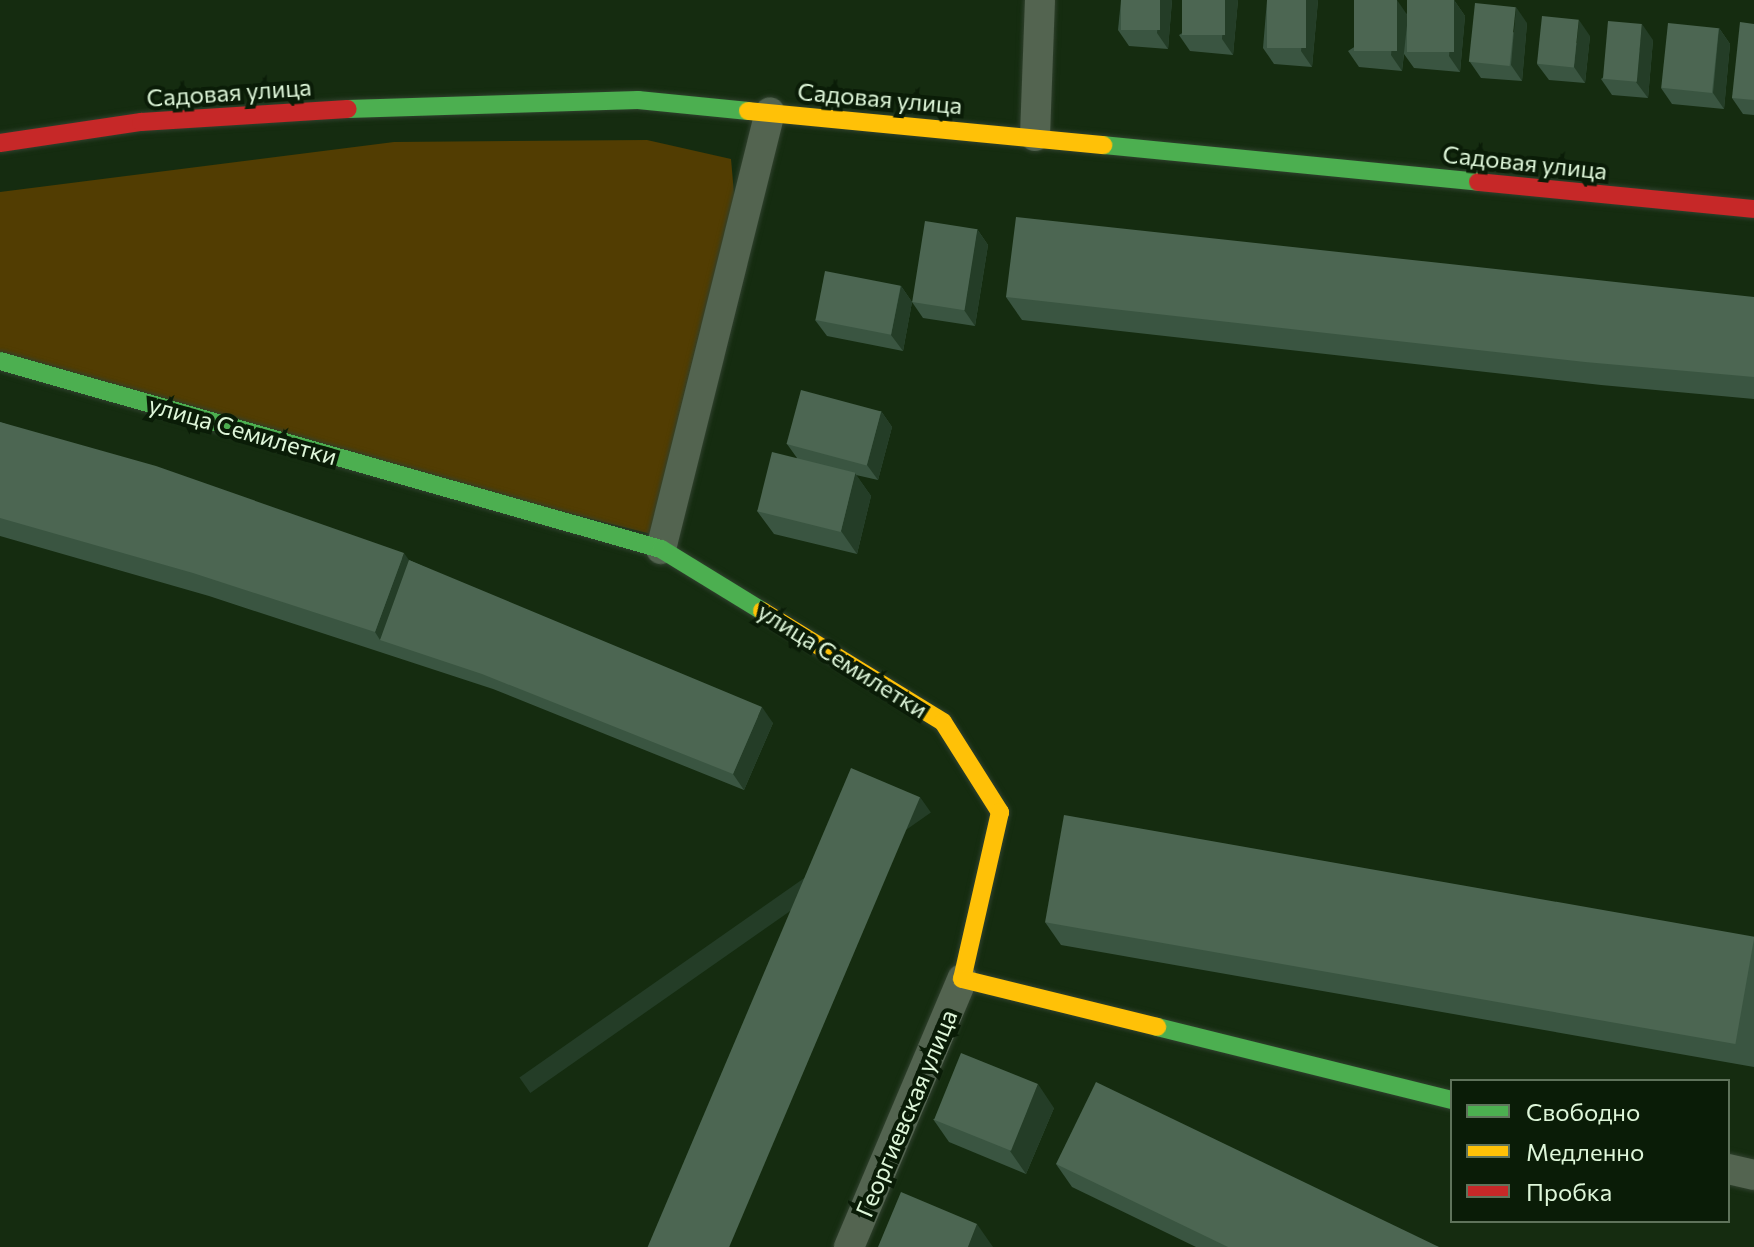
<!DOCTYPE html>
<html>
<head>
<meta charset="utf-8">
<style>
	body { margin:0 }
	#map { position:relative; width:1754px; height:1247px; overflow:hidden; background:#152c10; font-family:Commissioner,sans-serif }
	div>[style] { position:absolute }
	.green>* { inset:0; background:#523d02 }
	.roads { filter:drop-shadow(0 0 2px #30412e) drop-shadow(0 0 2px #30412e) }
	.street>* { height:30px; margin:-15px; padding:0 15px; transform-origin:15px; border-radius:15px; background:#536450 }
	.fast>* { height:18px; margin:-9px; padding:0 9px; transform-origin:9px; border-radius:9px; background:#4caf50 }
	.slow>* { height:18px; margin:-9px; padding:0 9px; transform-origin:9px; border-radius:9px; background:#ffc107 }
	.jam>* { height:18px; margin:-9px; padding:0 9px; transform-origin:9px; border-radius:9px; background:#c62828 }
	.wall>* { inset:0; background:#3a5541 }
	.shaded-wall>* { inset:0; background:#243d27; transform-origin:0 0 }
	.building>* { inset:0; background:#4c6652; transform-origin:0 0 }
	span { translate:-50% -50%; white-space:nowrap; text-align:center; line-height:1.15; -webkit-text-stroke:8px #0a1c07; paint-order:stroke }
	.street-label { font-size:24px; color:#def6d9 }
	.legend { position:absolute; left:1450px; top:1079px; width:280px; height:144px; box-sizing:border-box; background:#0a1c07; border:2px solid #5f735b; margin:0; padding:10px 14px; list-style:none; font-size:24px; color:#def6d9 }
	.legend li { display:flex; align-items:center; gap:16px; height:40px }
	.legend b { width:40px; border:2px solid #5f735b }
</style>
</head>
<body>
<div id="map">
	<div class="green">
		<i style="clip-path:polygon(647px 140px,731px 159px,735px 205px,659px 536px,0 370px,0 192px,394px 142px)"></i>
	</div>
	<div class="roads">
		<div class="street">
			<i style="left:1035px;top:136px;width:136px;rotate:-87.9deg"></i>
			<i style="left:661px;top:549px;width:450px;rotate:-76deg"></i>
			<i style="left:1728px;top:1169px;width:27px;rotate:13deg"></i>
			<i style="left:849px;top:1247px;width:291px;rotate:-67.1deg"></i>
		</div>
		<div class="fast">
			<i style="left:348px;top:109px;width:290px;rotate:-1.8deg"></i>
			<i style="left:638px;top:100px;width:111px;rotate:5.7deg"></i>
			<i style="left:1103px;top:145px;width:377px;rotate:5.6deg"></i>
			<i style="left:0;top:361px;width:687px;rotate:15.88deg"></i>
			<i style="left:661px;top:549px;width:119px;rotate:31.5deg"></i>
			<i style="left:1157px;top:1027px;width:304px;rotate:13.9deg"></i>
		</div>
		<div class="slow">
			<i style="left:748px;top:111px;width:357px;rotate:5.5deg"></i>
			<i style="left:762px;top:611px;width:212px;rotate:31.5deg"></i>
			<i style="left:943px;top:722px;width:107px;rotate:57.7deg"></i>
			<i style="left:1000px;top:812px;width:171px;rotate:102.8deg"></i>
			<i style="left:962px;top:979px;width:201px;rotate:13.8deg"></i>
		</div>
		<div class="jam">
			<i style="left:0;top:143px;width:143px;rotate:-8.5deg"></i>
			<i style="left:141px;top:122px;width:207px;rotate:-3.6deg"></i>
			<i style="left:1478px;top:182px;width:277px;rotate:5.6deg"></i>
		</div>
	</div>
	<div class="wall">
		<i style="clip-path:polygon(1121px 0,1172px 0,1168px 49px,1129px 46px,1118px 30px)"></i>
		<i style="clip-path:polygon(1238px 0,1233px 55px,1190px 51px,1179px 35px)"></i>
		<i style="clip-path:polygon(1267px 0,1318px 0,1312px 67px,1274px 64px,1263px 48px)"></i>
		<i style="clip-path:polygon(1454px 0,1465px 16px,1460px 72px,1414px 68px,1404px 54px,1402px 71px,1359px 67px,1348px 51px,1406px 14px)"></i>
		<i style="clip-path:polygon(1527px 23px,1522px 81px,1481px 78px,1470px 62px)"></i>
		<i style="clip-path:polygon(1754px 24px,1754px 115px,1743px 114px,1732px 98px)"></i>
		<i style="clip-path:polygon(1719px 28px,1730px 44px,1724px 109px,1672px 104px,1661px 88px)"></i>
		<i style="clip-path:polygon(1590px 36px,1585px 83px,1549px 80px,1537px 64px)"></i>
		<i style="clip-path:polygon(1653px 40px,1648px 98px,1612px 95px,1601px 79px)"></i>
		<i style="clip-path:polygon(977px 229px,988px 245px,975px 326px,923px 318px,912px 302px)"></i>
		<i style="clip-path:polygon(901px 286px,912px 302px,903px 351px,827px 336px,815px 320px)"></i>
		<i style="clip-path:polygon(1006px 297px,1754px 297px,1754px 399px,1601px 385px,1022px 320px)"></i>
		<i style="clip-path:polygon(881px 411px,892px 427px,878px 480px,856px 475px,871px 496px,857px 554px,774px 534px,757px 511px,797px 458px,787px 444px)"></i>
		<i style="clip-path:polygon(0 422px,409px 560px,773px 723px,744px 790px,493px 689px,209px 596px,0 536px)"></i>
		<i style="clip-path:polygon(1045px 922px,1754px 937px,1754px 1067px,1061px 945px)"></i>
		<i style="clip-path:polygon(1054px 1108px,1026px 1174px,949px 1142px,933px 1119px)"></i>
		<i style="clip-path:polygon(1056px 1164px,1439px 1247px,1196px 1247px,1072px 1187px)"></i>
	</div>
	<div class="shaded-wall">
		<i style="clip-path:polygon(1160px 0,1172px 0,1168px 49px,1157px 33px)"></i>
		<i style="clip-path:polygon(1225px 0,1238px 0,1233px 55px,1222px 39px)"></i>
		<i style="clip-path:polygon(1306px 0,1318px 0,1312px 67px,1301px 51px)"></i>
		<i style="clip-path:polygon(1397px 0,1408px 16px,1402px 71px,1391px 55px)"></i>
		<i style="clip-path:polygon(1454px 0,1465px 16px,1460px 72px,1449px 56px)"></i>
		<i style="clip-path:polygon(1516px 7px,1527px 23px,1522px 81px,1511px 65px)"></i>
		<i style="clip-path:polygon(1579px 20px,1590px 36px,1585px 83px,1574px 67px)"></i>
		<i style="clip-path:polygon(1642px 24px,1653px 40px,1648px 98px,1636px 82px)"></i>
		<i style="clip-path:polygon(1719px 28px,1730px 44px,1724px 109px,1713px 93px)"></i>
		<i style="clip-path:polygon(977px 229px,988px 245px,975px 326px,964px 310px)"></i>
		<i style="clip-path:polygon(901px 286px,912px 302px,903px 351px,891px 335px)"></i>
		<i style="clip-path:polygon(881px 411px,892px 427px,878px 480px,867px 465px)"></i>
		<i style="clip-path:polygon(855px 473px,871px 496px,857px 554px,841px 531px)"></i>
		<i style="clip-path:polygon(404px 553px,420px 576px,380px 640px,375px 632px)"></i>
		<i style="clip-path:polygon(762px 707px,773px 723px,744px 790px,733px 774px)"></i>
		<i style="left:920px;top:797px;width:19px;height:489px;rotate:55deg"></i>
		<i style="clip-path:polygon(1038px 1084px,1054px 1108px,1026px 1174px,1010px 1151px)"></i>
		<i style="clip-path:polygon(977px 1224px,993px 1247px,968px 1247px)"></i>
	</div>
	<div class="building">
		<i style="left:1121px;top:0;width:39px;height:30px"></i>
		<i style="left:1182px;top:0;width:43px;height:35px"></i>
		<i style="left:1267px;top:0;width:39px;height:48px"></i>
		<i style="left:1354px;top:0;width:43px;height:51px"></i>
		<i style="left:1407px;top:0;width:47px;height:52px"></i>
		<i style="left:1475px;top:3px;width:41px;height:59px;rotate:6deg"></i>
		<i style="left:1542px;top:16px;width:37px;height:48px;rotate:6deg"></i>
		<i style="left:1608px;top:21px;width:34px;height:58px;rotate:5deg"></i>
		<i style="clip-path:polygon(1740px 22px,1754px 24px,1754px 100px,1732px 98px)"></i>
		<i style="left:1668px;top:23px;width:51px;height:65px;rotate:6deg"></i>
		<i style="clip-path:polygon(1016px 217px,1754px 297px,1754px 377px,1585px 362px,1006px 297px)"></i>
		<i style="left:925px;top:221px;width:53px;height:82px;rotate:9deg"></i>
		<i style="left:825px;top:271px;width:77px;height:50px;rotate:11deg"></i>
		<i style="left:801px;top:390px;width:83px;height:56px;rotate:15deg"></i>
		<i style="clip-path:polygon(0 422px,156px 466px,404px 553px,375px 632px,193px 573px,0 518px)"></i>
		<i style="left:772px;top:452px;width:86px;height:61px;rotate:14deg"></i>
		<i style="clip-path:polygon(409px 560px,762px 707px,733px 774px,482px 674px,380px 640px)"></i>
		<i style="left:851px;top:768px;width:75px;height:521px;rotate:23deg"></i>
		<i style="left:1064px;top:815px;width:701px;height:109px;rotate:10deg"></i>
		<i style="left:961px;top:1053px;width:83px;height:72px;rotate:22deg"></i>
		<i style="clip-path:polygon(1096px 1082px,1439px 1247px,1228px 1247px,1056px 1164px)"></i>
		<i style="clip-path:polygon(901px 1192px,977px 1224px,968px 1247px,878px 1247px)"></i>
	</div>
	<div class="street-label">
		<span style="left:229px;top:92px;rotate:-4deg">Садовая улица</span>
		<span style="left:880px;top:98px;rotate:5deg">Садовая улица</span>
		<span style="left:1525px;top:162px;rotate:6deg">Садовая улица</span>
		<span style="left:243px;top:430px;rotate:16deg">улица Семилетки</span>
		<span style="left:843px;top:660px;rotate:32deg">улица Семилетки</span>
		<span style="left:906px;top:1113px;rotate:-67deg">Георгиевская улица</span>
	</div>
	<ul class="legend">
	<li><b style="height:10px;background:#4caf50"></b>Свободно</li>
	<li><b style="height:10px;background:#ffc107"></b>Медленно</li>
	<li><b style="height:10px;background:#c62828"></b>Пробка</li>
	</ul>
</div>
</body>
</html>
